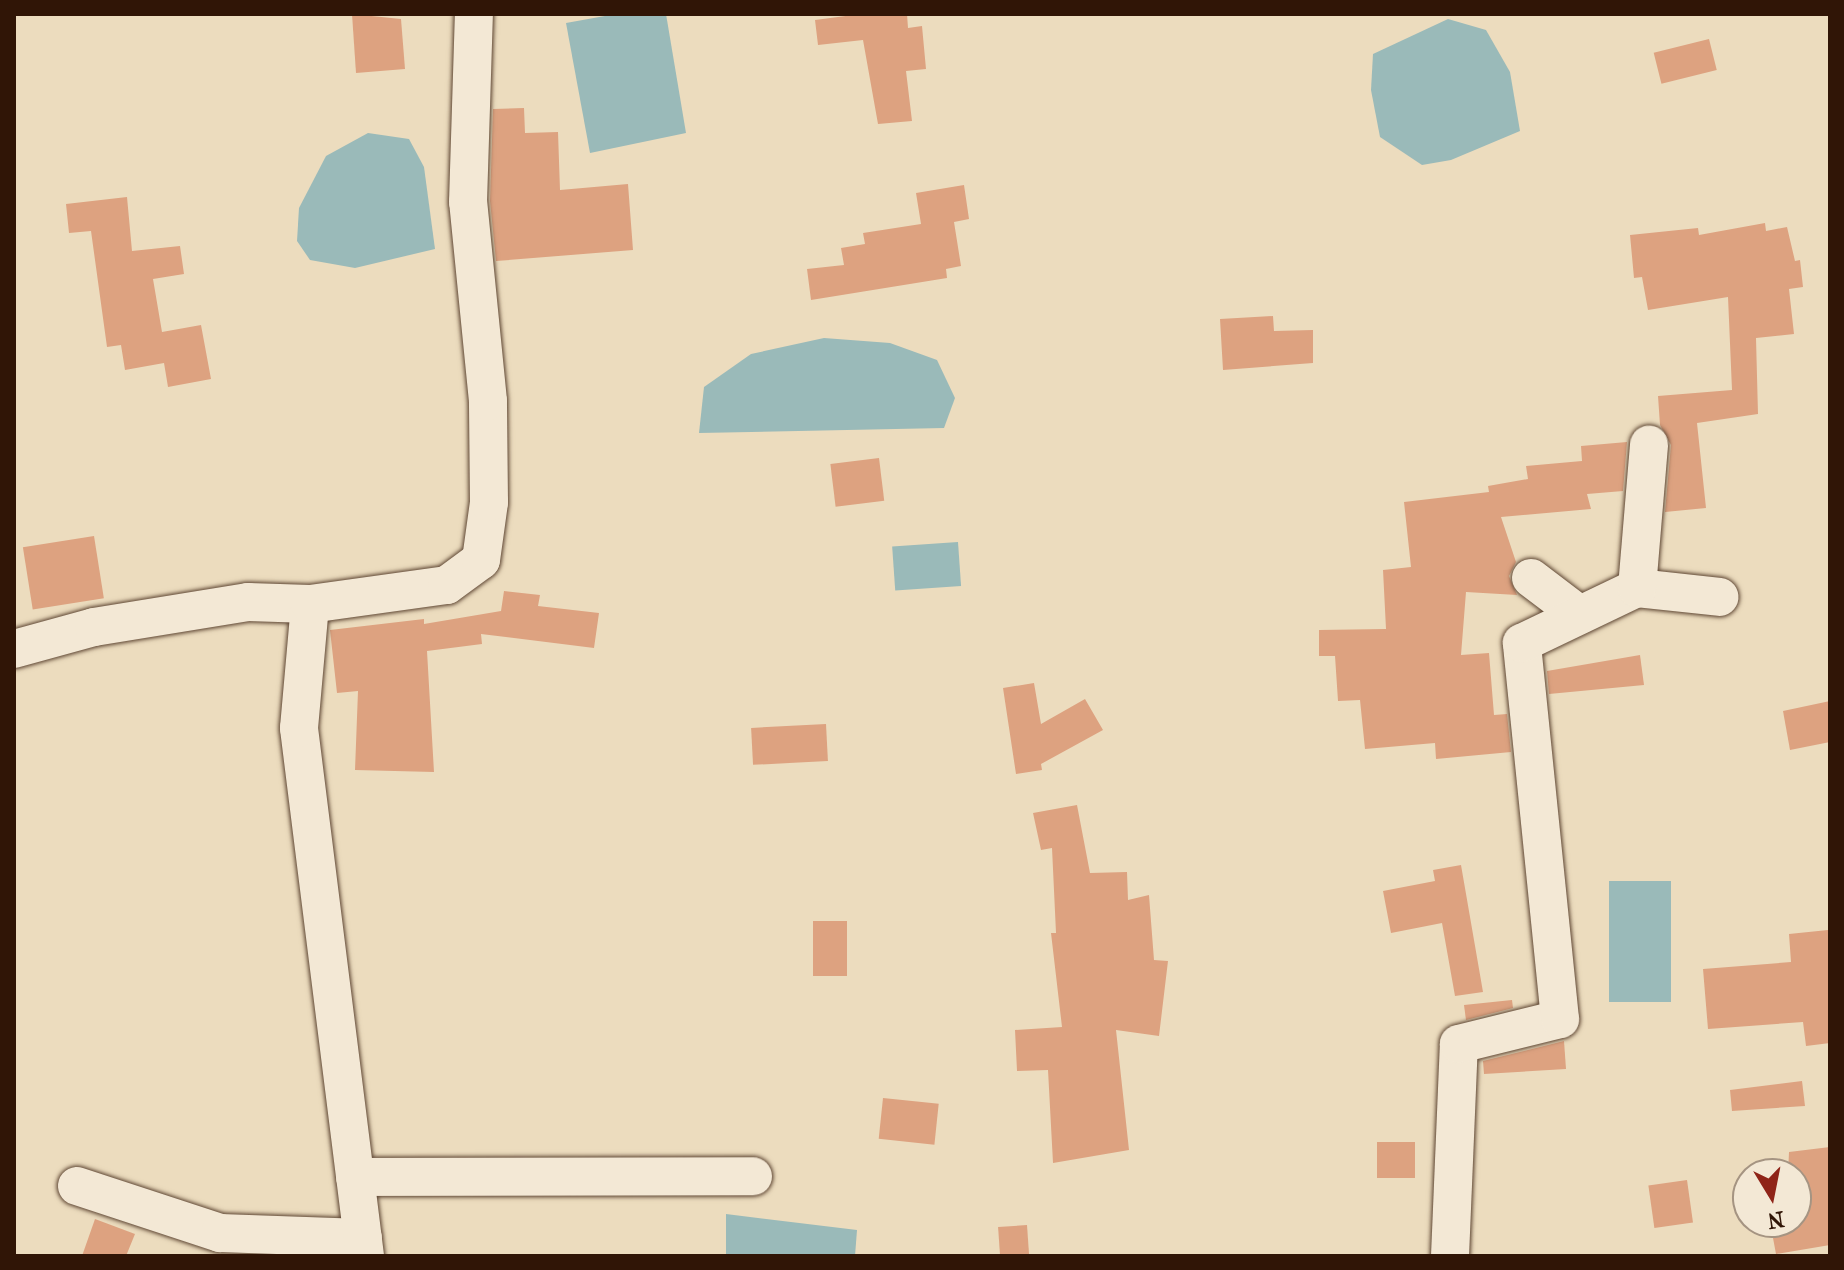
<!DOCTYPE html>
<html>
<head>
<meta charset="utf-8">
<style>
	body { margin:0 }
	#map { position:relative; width:1844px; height:1270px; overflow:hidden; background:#ecdcbe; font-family:"IM FELL French Canon",serif }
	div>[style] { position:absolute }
	.water>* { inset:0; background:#9abab9; transform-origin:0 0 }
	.building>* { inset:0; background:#dda280; transform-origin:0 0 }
	.roads { filter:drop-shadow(0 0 2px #5f4734) drop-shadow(0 0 2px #5f4734) }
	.minor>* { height:38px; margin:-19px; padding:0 19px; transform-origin:19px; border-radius:19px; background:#f3e8d5 }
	span { translate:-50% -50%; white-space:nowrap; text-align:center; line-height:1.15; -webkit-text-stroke:8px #f3e8d5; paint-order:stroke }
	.frame { position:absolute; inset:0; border:16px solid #301506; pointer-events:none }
	.north { position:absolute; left:1732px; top:1158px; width:80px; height:80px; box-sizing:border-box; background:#f3e8d5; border:2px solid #a59482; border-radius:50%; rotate:170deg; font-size:22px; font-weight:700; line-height:32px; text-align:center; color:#301506 }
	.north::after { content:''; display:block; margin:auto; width:28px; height:36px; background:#8f2418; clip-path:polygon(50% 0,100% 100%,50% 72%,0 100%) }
</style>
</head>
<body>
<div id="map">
	<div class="water">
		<i style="clip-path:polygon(616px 14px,666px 14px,686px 133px,590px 153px,566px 23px)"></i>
		<i style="clip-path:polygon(1448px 19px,1486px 30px,1510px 72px,1520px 131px,1451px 160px,1422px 165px,1380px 137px,1371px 90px,1373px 54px)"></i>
		<i style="clip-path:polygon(368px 133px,409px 139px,424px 167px,435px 249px,355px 268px,310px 260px,297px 241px,299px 208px,326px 156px)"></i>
		<i style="clip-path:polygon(824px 338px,890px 343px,937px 360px,955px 398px,944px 428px,699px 433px,704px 387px,751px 354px)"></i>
		<i style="left:958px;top:542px;width:44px;height:66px;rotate:86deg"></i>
		<i style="left:1671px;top:881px;width:121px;height:62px;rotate:90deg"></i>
		<i style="clip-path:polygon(726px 1214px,857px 1230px,855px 1256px,726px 1256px)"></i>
	</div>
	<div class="building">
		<i style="clip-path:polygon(352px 14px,401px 19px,405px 69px,356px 73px)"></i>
		<i style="clip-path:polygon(861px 14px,907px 14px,908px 28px,922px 26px,926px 69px,906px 71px,912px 121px,878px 124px,863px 40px,818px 45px,815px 20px)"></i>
		<i style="left:1709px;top:39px;width:32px;height:57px;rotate:76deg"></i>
		<i style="clip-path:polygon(524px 108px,525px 133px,558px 132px,560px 190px,628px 184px,633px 250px,496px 261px,490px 201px,493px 109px)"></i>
		<i style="clip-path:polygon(964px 185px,969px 219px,954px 222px,961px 266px,946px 269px,947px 278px,811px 300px,807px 269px,844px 265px,841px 248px,865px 244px,863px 233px,921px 224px,916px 193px)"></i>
		<i style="clip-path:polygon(127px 197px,132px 251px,180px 246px,184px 274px,153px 279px,162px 332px,201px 325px,211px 379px,168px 387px,164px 363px,125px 370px,121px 345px,107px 347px,91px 231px,69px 233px,66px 204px)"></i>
		<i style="clip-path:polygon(1765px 223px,1766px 231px,1787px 227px,1795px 261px,1800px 260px,1803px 287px,1789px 289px,1794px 334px,1756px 338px,1758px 414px,1697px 423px,1706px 508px,1665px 512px,1671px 445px,1660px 425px,1658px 396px,1732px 390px,1728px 297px,1648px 310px,1642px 277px,1634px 278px,1630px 235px,1698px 228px,1699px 235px)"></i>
		<i style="clip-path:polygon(1273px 316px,1274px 331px,1313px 330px,1313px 363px,1223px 370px,1220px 319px)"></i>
		<i style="clip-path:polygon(1627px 442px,1623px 491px,1587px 494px,1591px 509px,1501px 517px,1516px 562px,1509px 576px,1517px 595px,1466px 592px,1461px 655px,1489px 653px,1494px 715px,1507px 714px,1511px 752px,1436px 759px,1435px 743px,1365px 749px,1360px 700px,1338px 701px,1335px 656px,1319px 656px,1319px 630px,1386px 629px,1383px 570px,1411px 567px,1404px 502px,1489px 492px,1488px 486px,1528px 479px,1526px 466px,1582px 461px,1581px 446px)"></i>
		<i style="left:879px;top:458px;width:43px;height:49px;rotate:83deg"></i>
		<i style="left:94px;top:536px;width:63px;height:72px;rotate:81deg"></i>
		<i style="clip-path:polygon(504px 591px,540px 595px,538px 606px,599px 613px,594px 648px,481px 634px,482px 644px,427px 651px,434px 772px,355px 770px,358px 691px,337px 693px,330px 630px,424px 619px,424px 624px,501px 611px)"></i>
		<i style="clip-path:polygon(1640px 655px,1644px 685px,1549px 694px,1547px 671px)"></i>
		<i style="clip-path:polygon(1034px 683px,1041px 724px,1085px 699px,1103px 730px,1041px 764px,1042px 770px,1016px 774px,1003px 688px)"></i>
		<i style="clip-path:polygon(1830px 701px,1830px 742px,1790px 750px,1783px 711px)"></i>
		<i style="left:826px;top:724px;width:37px;height:75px;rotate:87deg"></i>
		<i style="clip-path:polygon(1077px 805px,1090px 873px,1127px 872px,1128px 900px,1149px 895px,1154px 960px,1168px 961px,1159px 1036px,1116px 1030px,1129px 1150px,1053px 1163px,1048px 1070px,1017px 1071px,1015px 1030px,1062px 1027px,1051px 933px,1056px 933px,1052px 848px,1041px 850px,1033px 813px)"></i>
		<i style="clip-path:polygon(1461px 865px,1483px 992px,1455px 996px,1442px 923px,1391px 933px,1383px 891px,1435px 881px,1433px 870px)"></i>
		<i style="left:813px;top:921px;width:34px;height:55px"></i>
		<i style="clip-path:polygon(1828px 930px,1830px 1043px,1806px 1046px,1803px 1022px,1708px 1029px,1703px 969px,1791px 962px,1789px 934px)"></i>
		<i style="clip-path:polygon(1512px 1000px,1513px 1008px,1466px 1020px,1464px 1005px)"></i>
		<i style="clip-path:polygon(1564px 1041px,1566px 1069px,1484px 1074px,1483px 1061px)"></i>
		<i style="clip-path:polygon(1802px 1081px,1805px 1106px,1732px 1111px,1730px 1090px)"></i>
		<i style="left:883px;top:1098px;width:56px;height:41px;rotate:6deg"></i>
		<i style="left:1415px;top:1142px;width:36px;height:38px;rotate:90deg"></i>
		<i style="clip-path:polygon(1830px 1147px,1830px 1245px,1776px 1254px,1770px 1222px,1796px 1222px,1796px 1174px,1788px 1174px,1789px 1152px)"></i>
		<i style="left:1687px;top:1180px;width:43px;height:39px;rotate:82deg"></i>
		<i style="clip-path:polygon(1748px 1183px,1748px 1214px,1738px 1215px,1735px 1184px)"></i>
		<i style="clip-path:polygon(95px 1219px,135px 1234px,126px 1256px,82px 1256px)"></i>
		<i style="left:1027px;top:1225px;width:31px;height:29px;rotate:86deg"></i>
	</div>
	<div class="roads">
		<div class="minor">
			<i style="left:1531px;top:578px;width:61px;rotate:37.1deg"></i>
			<i style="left:1637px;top:588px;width:83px;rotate:6.2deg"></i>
			<i style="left:14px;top:649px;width:83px;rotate:-15.4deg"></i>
			<i style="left:94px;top:627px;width:156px;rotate:-9.2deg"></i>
			<i style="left:248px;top:602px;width:62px;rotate:1.8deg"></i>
			<i style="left:355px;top:1177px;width:398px;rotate:-0.1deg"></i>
			<i style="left:77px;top:1186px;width:151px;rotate:18.2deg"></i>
			<i style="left:220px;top:1233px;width:143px;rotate:2deg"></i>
			<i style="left:365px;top:1256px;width:532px;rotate:-97.13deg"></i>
			<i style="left:299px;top:728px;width:124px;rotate:-84.9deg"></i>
			<i style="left:310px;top:604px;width:138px;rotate:-7.9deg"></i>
			<i style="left:447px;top:585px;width:42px;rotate:-36.3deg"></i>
			<i style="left:481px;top:560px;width:59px;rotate:-82.1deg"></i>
			<i style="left:489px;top:502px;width:101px;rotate:-90.6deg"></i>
			<i style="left:488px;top:401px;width:200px;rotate:-95.7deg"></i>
			<i style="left:468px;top:202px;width:188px;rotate:-88.2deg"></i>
			<i style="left:1450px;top:1256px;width:212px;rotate:-87.6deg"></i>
			<i style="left:1459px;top:1044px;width:104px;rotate:-13.9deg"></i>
			<i style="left:1560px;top:1019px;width:378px;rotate:-95.8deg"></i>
			<i style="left:1522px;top:643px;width:127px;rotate:-25.6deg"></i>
			<i style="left:1637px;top:588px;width:144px;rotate:-85.2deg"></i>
		</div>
	</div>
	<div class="frame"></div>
	<div class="north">N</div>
</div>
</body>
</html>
